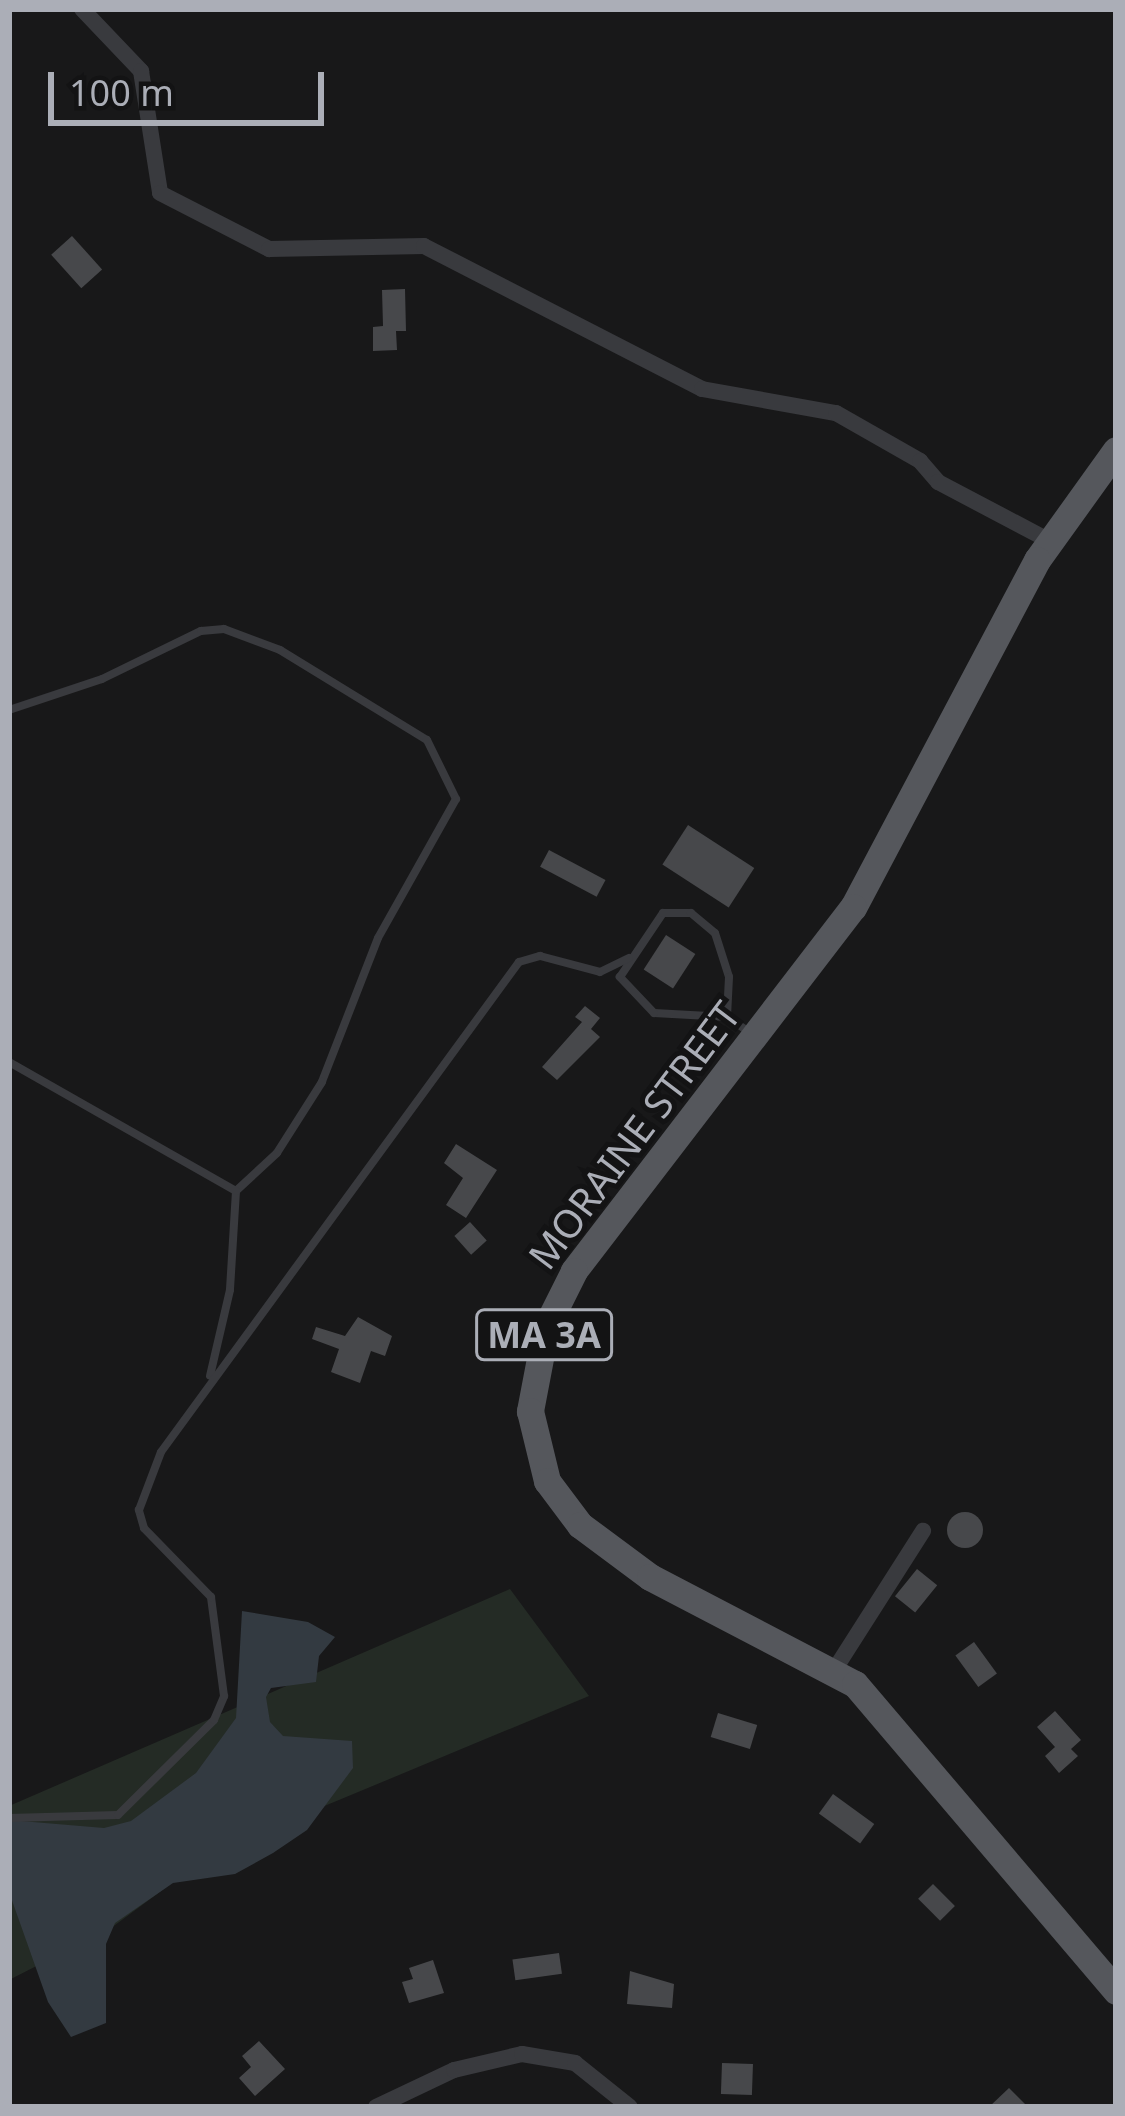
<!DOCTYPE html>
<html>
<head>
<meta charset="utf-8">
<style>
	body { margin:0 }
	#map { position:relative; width:1125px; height:2116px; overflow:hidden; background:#181819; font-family:"Noto Sans",sans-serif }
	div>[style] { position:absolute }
	.green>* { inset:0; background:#242b25 }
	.water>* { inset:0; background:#333a41 }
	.building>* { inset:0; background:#47484b; transform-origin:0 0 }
	.round { border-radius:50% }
	.lane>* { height:8px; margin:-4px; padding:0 4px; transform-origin:4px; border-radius:4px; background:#393a3e }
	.street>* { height:16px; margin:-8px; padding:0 8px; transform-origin:8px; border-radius:8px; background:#393a3e }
	.primary>* { height:27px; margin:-13.5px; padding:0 13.5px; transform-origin:13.5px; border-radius:13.5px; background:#55575c }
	span { translate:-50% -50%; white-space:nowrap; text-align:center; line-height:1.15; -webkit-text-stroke:10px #131314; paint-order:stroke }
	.shield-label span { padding:3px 9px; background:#131314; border:3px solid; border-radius:9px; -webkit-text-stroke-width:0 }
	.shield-label { font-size:36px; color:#abaeb7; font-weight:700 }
	.street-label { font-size:39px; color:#abaeb7 }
	.frame { position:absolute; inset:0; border:12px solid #abaeb7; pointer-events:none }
	.scale { position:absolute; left:48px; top:72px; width:276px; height:54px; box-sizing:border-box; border:6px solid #abaeb7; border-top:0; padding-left:15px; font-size:36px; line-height:42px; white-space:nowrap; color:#abaeb7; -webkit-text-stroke:9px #131314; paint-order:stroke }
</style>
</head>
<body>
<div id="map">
	<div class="green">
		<i style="clip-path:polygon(510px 1589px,589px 1696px,214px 1852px,111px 1928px,9px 1980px,9px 1806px)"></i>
	</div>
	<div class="water">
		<i style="clip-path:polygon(242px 1611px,308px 1622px,335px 1637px,319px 1656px,316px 1682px,271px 1688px,266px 1697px,270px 1722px,283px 1736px,352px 1741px,353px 1768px,307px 1830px,273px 1853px,235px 1874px,173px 1883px,115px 1923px,106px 1944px,106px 2023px,71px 2037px,48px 2002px,9px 1892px,9px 1820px,104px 1828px,131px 1821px,196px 1773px,236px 1718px)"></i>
	</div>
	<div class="building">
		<i style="left:72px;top:236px;width:45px;height:28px;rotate:48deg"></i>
		<i style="clip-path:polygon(405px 289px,406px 331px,396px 331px,397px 350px,373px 351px,373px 327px,383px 326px,382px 290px)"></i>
		<i style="left:688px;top:825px;width:79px;height:47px;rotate:33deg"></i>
		<i style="left:549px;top:850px;width:64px;height:19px;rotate:28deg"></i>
		<i style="left:666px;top:935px;width:35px;height:41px;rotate:33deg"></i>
		<i style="clip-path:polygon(585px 1006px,600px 1018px,591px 1029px,600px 1037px,557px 1080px,542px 1067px,582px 1022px,575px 1017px)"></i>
		<i style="clip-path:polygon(456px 1144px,497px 1170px,466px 1218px,446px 1205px,463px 1178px,444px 1163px)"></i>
		<i style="left:470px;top:1222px;width:25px;height:21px;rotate:48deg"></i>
		<i style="clip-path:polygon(358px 1317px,392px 1336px,385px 1356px,371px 1351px,360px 1383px,331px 1372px,339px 1349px,312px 1339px,316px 1327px,345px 1336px)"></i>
		<i class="round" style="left:947px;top:1512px;width:36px;height:36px"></i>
		<i style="left:917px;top:1569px;width:26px;height:35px;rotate:39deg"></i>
		<i style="left:974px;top:1642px;width:39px;height:23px;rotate:54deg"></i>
		<i style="clip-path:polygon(1055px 1711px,1081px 1740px,1071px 1749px,1078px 1756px,1059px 1773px,1045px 1756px,1055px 1747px,1037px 1727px)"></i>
		<i style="left:718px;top:1713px;width:41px;height:25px;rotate:17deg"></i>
		<i style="left:833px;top:1794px;width:51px;height:24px;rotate:36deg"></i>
		<i style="left:933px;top:1884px;width:31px;height:21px;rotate:45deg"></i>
		<i style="left:559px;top:1953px;width:21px;height:47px;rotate:82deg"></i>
		<i style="clip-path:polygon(433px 1960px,444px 1993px,409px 2003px,402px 1982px,413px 1979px,409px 1968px)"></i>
		<i style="clip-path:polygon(630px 1971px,674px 1984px,672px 2008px,627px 2004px)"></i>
		<i style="clip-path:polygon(259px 2041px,285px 2069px,255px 2096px,239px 2078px,251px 2067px,242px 2056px)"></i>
		<i style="left:722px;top:2063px;width:31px;height:31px;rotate:2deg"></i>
		<i style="clip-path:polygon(1009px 2088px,1028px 2107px,989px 2107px)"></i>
	</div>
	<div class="lane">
		<i style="left:9px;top:710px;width:98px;rotate:-18.4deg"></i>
		<i style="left:102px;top:679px;width:110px;rotate:-25.9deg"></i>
		<i style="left:201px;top:631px;width:23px;rotate:-5deg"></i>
		<i style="left:224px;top:629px;width:60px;rotate:20.6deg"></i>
		<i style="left:280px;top:650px;width:172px;rotate:31.5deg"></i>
		<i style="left:427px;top:740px;width:66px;rotate:63.8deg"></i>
		<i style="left:456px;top:799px;width:159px;rotate:119.3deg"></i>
		<i style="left:378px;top:938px;width:155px;rotate:111.3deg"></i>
		<i style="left:322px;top:1082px;width:84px;rotate:122.4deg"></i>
		<i style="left:277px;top:1153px;width:56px;rotate:137.2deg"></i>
		<i style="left:236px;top:1191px;width:99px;rotate:93.5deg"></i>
		<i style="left:230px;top:1290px;width:88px;rotate:103.1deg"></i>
		<i style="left:727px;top:1017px;width:73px;rotate:-176.9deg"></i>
		<i style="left:654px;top:1013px;width:50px;rotate:-133.4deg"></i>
		<i style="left:620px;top:977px;width:77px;rotate:-56.1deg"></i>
		<i style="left:663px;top:913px;width:28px"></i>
		<i style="left:691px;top:913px;width:31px;rotate:40deg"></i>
		<i style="left:715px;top:933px;width:46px;rotate:72.3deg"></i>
		<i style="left:729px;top:977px;width:40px;rotate:92.9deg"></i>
		<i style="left:727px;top:1017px;width:29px;rotate:34deg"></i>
		<i style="left:9px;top:1062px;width:261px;rotate:29.6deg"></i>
		<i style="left:9px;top:1818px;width:109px;rotate:-1.6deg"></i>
		<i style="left:118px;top:1815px;width:135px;rotate:-44.7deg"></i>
		<i style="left:214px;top:1720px;width:26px;rotate:-67deg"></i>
		<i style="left:224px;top:1696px;width:100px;rotate:-97.5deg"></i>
		<i style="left:211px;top:1597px;width:96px;rotate:-134.2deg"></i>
		<i style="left:144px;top:1528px;width:19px;rotate:-106deg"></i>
		<i style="left:139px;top:1510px;width:62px;rotate:-69.2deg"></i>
		<i style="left:161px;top:1452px;width:607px;rotate:-53.85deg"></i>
		<i style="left:519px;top:962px;width:22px;rotate:-16deg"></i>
		<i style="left:540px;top:956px;width:62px;rotate:14.9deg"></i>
		<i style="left:600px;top:972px;width:32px;rotate:-26deg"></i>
	</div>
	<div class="street">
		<i style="left:82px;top:9px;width:86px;rotate:46.4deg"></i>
		<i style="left:141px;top:71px;width:123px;rotate:81.1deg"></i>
		<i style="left:160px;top:193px;width:123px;rotate:27.2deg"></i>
		<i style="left:269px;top:249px;width:155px;rotate:-1.1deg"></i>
		<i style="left:424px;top:246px;width:313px;rotate:27.2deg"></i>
		<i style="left:702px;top:389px;width:136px;rotate:10.2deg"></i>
		<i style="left:836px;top:413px;width:97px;rotate:29.7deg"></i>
		<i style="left:920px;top:461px;width:28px;rotate:49deg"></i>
		<i style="left:938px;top:482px;width:127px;rotate:27.8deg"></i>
		<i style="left:835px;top:1669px;width:164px;rotate:-57.5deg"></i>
		<i style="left:376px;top:2107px;width:86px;rotate:-25.4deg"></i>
		<i style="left:454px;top:2070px;width:70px;rotate:-13.2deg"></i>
		<i style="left:522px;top:2054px;width:54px;rotate:9.6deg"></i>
		<i style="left:575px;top:2063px;width:70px;rotate:38.7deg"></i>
	</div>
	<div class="primary">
		<i style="left:1116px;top:450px;width:135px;rotate:125.7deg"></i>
		<i style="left:1037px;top:560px;width:393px;rotate:117.9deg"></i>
		<i style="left:853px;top:907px;width:459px;rotate:127.5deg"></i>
		<i style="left:574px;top:1271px;width:63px;rotate:116.6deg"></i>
		<i style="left:546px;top:1327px;width:86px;rotate:100.8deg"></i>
		<i style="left:530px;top:1411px;width:72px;rotate:76.3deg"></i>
		<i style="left:547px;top:1481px;width:55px;rotate:53.1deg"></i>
		<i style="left:580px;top:1525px;width:87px;rotate:36.6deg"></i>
		<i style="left:650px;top:1577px;width:231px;rotate:27.6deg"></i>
		<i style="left:855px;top:1684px;width:403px;rotate:49.6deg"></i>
	</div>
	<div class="shield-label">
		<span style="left:544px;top:1335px">MA 3A</span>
	</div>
	<div class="street-label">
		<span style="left:634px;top:1135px;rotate:-53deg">MORAINE STREET</span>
	</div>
	<div class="frame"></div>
	<div class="scale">100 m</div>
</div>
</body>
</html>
